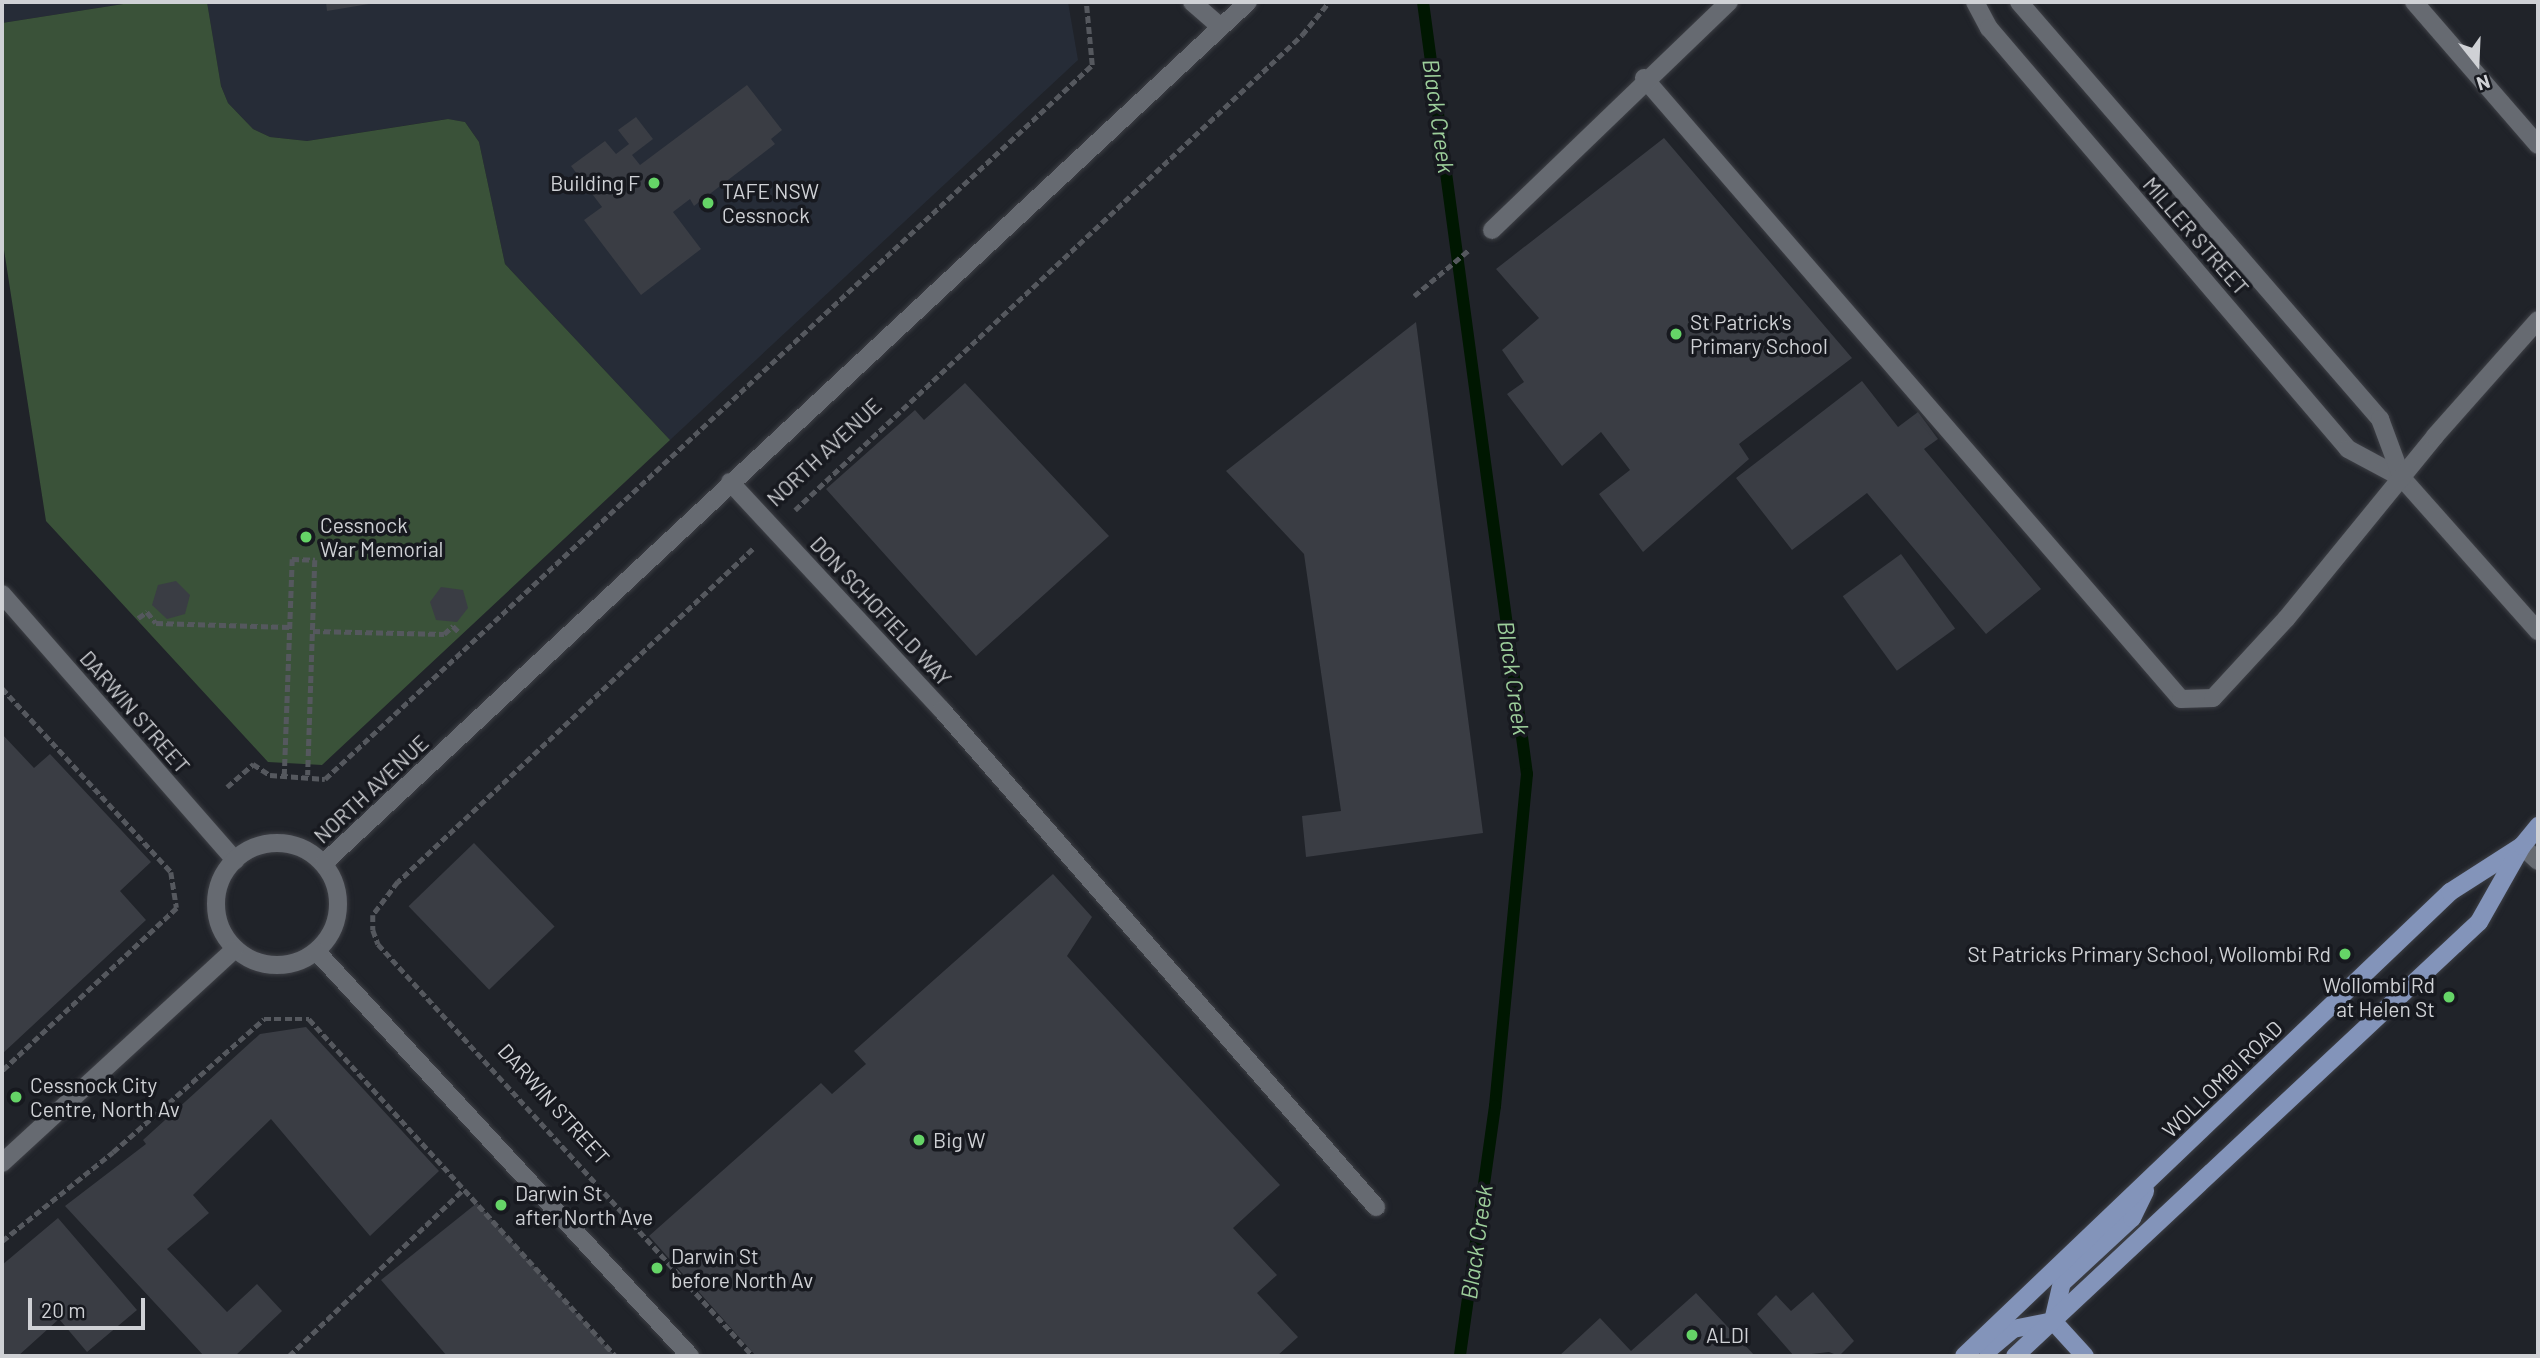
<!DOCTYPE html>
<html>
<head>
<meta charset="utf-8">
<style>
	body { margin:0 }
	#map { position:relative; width:2540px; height:1358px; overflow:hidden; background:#202329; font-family:Barlow,sans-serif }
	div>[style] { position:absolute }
	.built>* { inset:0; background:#262c37 }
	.green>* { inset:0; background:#3a5239 }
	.stream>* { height:12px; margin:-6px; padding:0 6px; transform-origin:6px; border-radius:6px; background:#001701 }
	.building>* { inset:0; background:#3a3d44; transform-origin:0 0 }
	.path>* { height:4.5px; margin-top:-2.25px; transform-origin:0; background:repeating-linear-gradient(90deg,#55585e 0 7px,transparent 0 10.5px) }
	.roads { filter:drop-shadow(0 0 2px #3d3f45) drop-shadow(0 0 2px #3d3f45) }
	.minor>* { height:18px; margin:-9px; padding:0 9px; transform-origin:9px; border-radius:9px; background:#666a71 }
	.minor>.ring { margin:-9px; padding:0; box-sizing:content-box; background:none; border:18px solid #666a71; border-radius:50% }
	.major>* { height:18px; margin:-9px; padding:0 9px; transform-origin:9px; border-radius:9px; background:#8394ba }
	.dots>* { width:19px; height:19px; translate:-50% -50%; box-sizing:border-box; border:4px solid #17191f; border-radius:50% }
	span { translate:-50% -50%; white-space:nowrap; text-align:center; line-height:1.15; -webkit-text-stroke:7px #17191f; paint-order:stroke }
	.poi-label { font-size:21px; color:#cfd1d5 }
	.right { translate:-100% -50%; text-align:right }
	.left { translate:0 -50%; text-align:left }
	.street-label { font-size:21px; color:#cfd1d5 }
	.water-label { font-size:23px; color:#9dcf9b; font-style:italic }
	.frame { position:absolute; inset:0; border:4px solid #cfd1d5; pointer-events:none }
	.north { position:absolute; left:2442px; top:28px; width:70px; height:70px; -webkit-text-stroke:5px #17191f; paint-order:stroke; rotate:162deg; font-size:19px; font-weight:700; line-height:28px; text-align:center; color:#cfd1d5 }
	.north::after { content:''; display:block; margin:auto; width:24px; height:32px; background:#cfd1d5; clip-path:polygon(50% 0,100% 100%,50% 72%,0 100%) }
	.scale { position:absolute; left:28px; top:1298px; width:117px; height:32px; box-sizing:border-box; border:4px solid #cfd1d5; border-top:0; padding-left:9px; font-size:21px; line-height:24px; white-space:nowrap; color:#cfd1d5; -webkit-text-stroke:5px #17191f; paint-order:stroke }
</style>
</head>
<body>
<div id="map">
	<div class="built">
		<i style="clip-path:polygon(2px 2px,136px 2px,2px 23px)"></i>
		<i style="clip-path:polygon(207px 2px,1068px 2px,1078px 60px,670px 440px,505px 264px,479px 142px,465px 122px,447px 119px,307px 141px,270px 137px,253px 129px,228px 103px,221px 86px)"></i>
	</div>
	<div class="green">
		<i style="clip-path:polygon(136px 2px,207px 2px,221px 86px,228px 103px,253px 129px,270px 137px,307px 141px,448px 119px,465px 122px,479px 142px,505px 264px,670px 440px,322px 765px,268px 762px,46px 521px,2px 237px,2px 23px)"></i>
	</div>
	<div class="stream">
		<i style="left:1423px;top:2px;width:779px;rotate:82.33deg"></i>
		<i style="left:1527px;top:774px;width:334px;rotate:95.5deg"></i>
		<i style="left:1495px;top:1106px;width:252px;rotate:98deg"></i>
	</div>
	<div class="building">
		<i style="clip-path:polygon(326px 2px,375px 2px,375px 3px,327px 11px)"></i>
		<i style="clip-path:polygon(747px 85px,782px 130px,771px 139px,775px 144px,694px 206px,690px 199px,673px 212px,701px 249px,641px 295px,584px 220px,602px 207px,571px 166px,605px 141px,616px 154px,629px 144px,618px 130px,636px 117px,653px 139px,632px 155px,640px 165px)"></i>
		<i style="clip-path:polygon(1664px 138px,1852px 358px,1739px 444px,1749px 459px,1643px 552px,1599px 494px,1630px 470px,1601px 432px,1562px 466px,1507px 394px,1524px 382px,1502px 350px,1539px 318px,1496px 269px)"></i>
		<i style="clip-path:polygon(1416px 322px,1483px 833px,1306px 857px,1302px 816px,1341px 811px,1304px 554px,1226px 471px)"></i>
		<i style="clip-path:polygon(1862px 381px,1898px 427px,1918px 412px,1938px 439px,1924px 449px,2041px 589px,1986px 634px,1867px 493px,1792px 550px,1736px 478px)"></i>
		<i style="clip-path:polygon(965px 383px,1109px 536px,976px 656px,826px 489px,915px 410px,924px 420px)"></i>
		<i style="left:1901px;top:554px;width:92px;height:72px;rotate:54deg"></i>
		<i style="clip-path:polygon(176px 581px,190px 595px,185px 614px,167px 619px,152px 605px,158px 585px)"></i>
		<i style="clip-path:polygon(441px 587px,463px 590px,468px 608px,457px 622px,436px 620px,430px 602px)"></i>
		<i style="clip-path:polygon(2px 734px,34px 768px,50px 754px,151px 862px,120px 891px,146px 920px,2px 1054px)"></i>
		<i style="left:474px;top:843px;width:116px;height:91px;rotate:46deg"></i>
		<i style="clip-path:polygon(1053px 874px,1092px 917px,1067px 956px,1280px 1185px,1233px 1228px,1277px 1275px,1257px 1293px,1298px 1337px,1277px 1356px,756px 1356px,649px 1236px,821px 1083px,832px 1094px,866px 1064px,854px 1051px)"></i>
		<i style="clip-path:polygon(306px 1027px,439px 1171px,370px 1236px,271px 1119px,193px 1195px,209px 1213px,167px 1249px,227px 1312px,257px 1284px,282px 1311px,235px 1356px,204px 1356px,65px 1206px,146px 1144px,143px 1140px,260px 1034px)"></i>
		<i style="clip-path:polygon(477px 1203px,615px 1356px,447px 1356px,381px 1280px)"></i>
		<i style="clip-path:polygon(58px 1218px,137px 1310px,87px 1352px,59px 1319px,18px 1356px,2px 1356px,2px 1265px)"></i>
		<i style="clip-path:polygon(1813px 1292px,1854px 1341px,1839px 1356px,1829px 1352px,1794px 1356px,1757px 1314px,1776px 1295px,1791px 1311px)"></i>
		<i style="clip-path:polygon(1696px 1293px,1755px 1356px,1559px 1356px,1600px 1318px,1631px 1351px)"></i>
	</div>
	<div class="path">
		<i style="left:1414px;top:296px;width:73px;rotate:-40deg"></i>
		<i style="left:795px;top:510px;width:695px;rotate:-43.13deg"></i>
		<i style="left:1302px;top:35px;width:43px;rotate:-50.7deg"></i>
		<i style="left:753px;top:549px;width:487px;rotate:136.8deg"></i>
		<i style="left:398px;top:882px;width:41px;rotate:127.1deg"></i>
		<i style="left:373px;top:915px;width:15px;rotate:90deg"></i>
		<i style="left:373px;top:930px;width:15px;rotate:70deg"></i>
		<i style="left:378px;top:944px;width:557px;rotate:47.69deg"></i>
		<i style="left:138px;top:618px;width:11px;rotate:-34deg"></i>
		<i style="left:147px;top:612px;width:14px;rotate:51deg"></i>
		<i style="left:156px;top:623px;width:134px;rotate:1.7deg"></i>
		<i style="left:313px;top:631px;width:131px;rotate:1.3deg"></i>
		<i style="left:444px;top:634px;width:12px;rotate:-42deg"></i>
		<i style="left:453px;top:626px;width:10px;rotate:45deg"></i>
		<i style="left:2px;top:688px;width:250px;rotate:47.4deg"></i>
		<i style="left:171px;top:872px;width:36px;rotate:81deg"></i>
		<i style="left:177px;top:908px;width:239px;rotate:137deg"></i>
		<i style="left:284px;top:776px;width:217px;rotate:-87.9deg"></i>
		<i style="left:292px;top:559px;width:23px;rotate:2deg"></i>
		<i style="left:315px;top:560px;width:215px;rotate:91.9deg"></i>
		<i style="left:227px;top:787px;width:35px;rotate:-41deg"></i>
		<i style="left:253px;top:764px;width:20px;rotate:33deg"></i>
		<i style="left:270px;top:775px;width:55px;rotate:4.2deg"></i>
		<i style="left:325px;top:779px;width:1048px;rotate:-42.95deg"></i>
		<i style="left:1092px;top:65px;width:63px;rotate:-95.4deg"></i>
		<i style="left:2px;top:1241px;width:142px;rotate:-38.7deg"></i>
		<i style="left:113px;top:1152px;width:201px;rotate:-41.4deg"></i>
		<i style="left:264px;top:1019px;width:45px"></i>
		<i style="left:309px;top:1019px;width:456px;rotate:47.7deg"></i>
		<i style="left:289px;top:1356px;width:242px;rotate:-43.7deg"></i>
	</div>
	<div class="roads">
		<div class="minor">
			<i style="left:1192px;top:2px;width:38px;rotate:41deg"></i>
			<i style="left:1975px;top:2px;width:30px;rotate:62deg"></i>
			<i style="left:1989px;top:28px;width:553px;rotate:49.54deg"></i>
			<i style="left:2348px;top:449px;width:61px;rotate:28.2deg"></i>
			<i style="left:2402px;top:478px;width:205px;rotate:48.4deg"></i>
			<i style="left:2019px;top:2px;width:552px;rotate:49.12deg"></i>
			<i style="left:2380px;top:419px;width:63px;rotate:69.6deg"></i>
			<i style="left:2414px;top:2px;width:189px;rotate:49.1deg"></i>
			<i style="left:1644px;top:78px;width:821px;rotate:49.15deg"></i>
			<i style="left:2181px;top:699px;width:32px;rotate:-2deg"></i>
			<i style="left:2213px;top:698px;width:108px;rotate:-47.3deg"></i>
			<i style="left:2286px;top:619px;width:236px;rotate:-50.8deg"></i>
			<i style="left:2435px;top:436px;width:155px;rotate:-48.4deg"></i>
			<i style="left:1492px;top:230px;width:329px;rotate:-43.9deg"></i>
			<i style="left:730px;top:482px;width:311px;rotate:47.1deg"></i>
			<i style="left:942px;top:710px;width:660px;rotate:48.87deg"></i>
			<i style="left:2px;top:594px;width:354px;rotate:48.8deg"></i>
			<i class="ring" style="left:216px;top:843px;width:104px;height:104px"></i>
			<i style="left:2522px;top:846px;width:22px;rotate:43deg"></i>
			<i style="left:324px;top:863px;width:1263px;rotate:-42.98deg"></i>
			<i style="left:317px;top:952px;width:550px;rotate:47.28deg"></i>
			<i style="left:2px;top:1163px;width:316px;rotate:-42.6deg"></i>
		</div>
		<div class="major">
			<i style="left:2053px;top:1321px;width:39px;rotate:-77deg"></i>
			<i style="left:2062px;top:1283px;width:96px;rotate:-42.9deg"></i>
			<i style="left:2132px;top:1218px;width:30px;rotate:-64deg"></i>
			<i style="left:2053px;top:1321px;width:47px;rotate:47.6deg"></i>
			<i style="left:1988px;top:1350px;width:33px;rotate:-40deg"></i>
			<i style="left:2013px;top:1329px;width:41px;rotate:-11.3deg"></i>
			<i style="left:1964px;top:1356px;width:672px;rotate:-43.67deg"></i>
			<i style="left:2450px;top:892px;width:85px;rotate:-32.6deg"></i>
			<i style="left:2015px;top:1356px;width:635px;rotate:-43.09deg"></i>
			<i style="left:2479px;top:922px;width:87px;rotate:-60.5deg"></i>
			<i style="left:2522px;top:846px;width:26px;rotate:-51deg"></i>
		</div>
	</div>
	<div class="dots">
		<i style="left:654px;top:183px;background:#65d467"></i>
		<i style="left:708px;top:203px;background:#65d467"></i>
		<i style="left:1676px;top:334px;background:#65d467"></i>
		<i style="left:306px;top:537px;background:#65d467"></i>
		<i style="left:2345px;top:954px;background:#65d467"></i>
		<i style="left:2449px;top:997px;background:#65d467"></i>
		<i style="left:16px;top:1097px;background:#65d467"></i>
		<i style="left:919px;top:1140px;background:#65d467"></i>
		<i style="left:501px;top:1205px;background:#65d467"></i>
		<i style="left:657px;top:1268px;background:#65d467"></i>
		<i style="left:1692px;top:1335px;background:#65d467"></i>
	</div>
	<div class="poi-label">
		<span class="right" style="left:640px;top:183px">Building F</span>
		<span class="left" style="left:722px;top:203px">TAFE NSW<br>Cessnock</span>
		<span class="left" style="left:1690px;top:334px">St Patrick's<br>Primary School</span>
		<span class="left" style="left:320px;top:537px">Cessnock<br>War Memorial</span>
		<span class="right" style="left:2331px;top:954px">St Patricks Primary School, Wollombi Rd</span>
		<span class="right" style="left:2435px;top:997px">Wollombi Rd<br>at Helen St</span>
		<span class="left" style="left:30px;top:1097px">Cessnock City<br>Centre, North Av</span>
		<span class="left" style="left:933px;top:1140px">Big W</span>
		<span class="left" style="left:515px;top:1205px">Darwin St<br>after North Ave</span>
		<span class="left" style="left:671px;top:1268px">Darwin St<br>before North Av</span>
		<span class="left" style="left:1706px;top:1335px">ALDI</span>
	</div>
	<div class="street-label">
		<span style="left:2196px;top:236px;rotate:49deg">MILLER STREET</span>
		<span style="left:824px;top:452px;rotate:-43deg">NORTH AVENUE</span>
		<span style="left:881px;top:611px;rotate:47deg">DON SCHOFIELD WAY</span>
		<span style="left:135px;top:712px;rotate:49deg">DARWIN STREET</span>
		<span style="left:371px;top:789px;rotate:-43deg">NORTH AVENUE</span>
		<span style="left:2222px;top:1079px;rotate:-44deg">WOLLOMBI ROAD</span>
		<span style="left:554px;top:1104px;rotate:48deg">DARWIN STREET</span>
	</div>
	<div class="water-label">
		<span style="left:1439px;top:116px;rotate:82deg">Black Creek</span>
		<span style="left:1514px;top:678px;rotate:82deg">Black Creek</span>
		<span style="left:1476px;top:1242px;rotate:-82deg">Black Creek</span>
	</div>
	<div class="frame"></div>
	<div class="north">N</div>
	<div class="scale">20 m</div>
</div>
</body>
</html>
